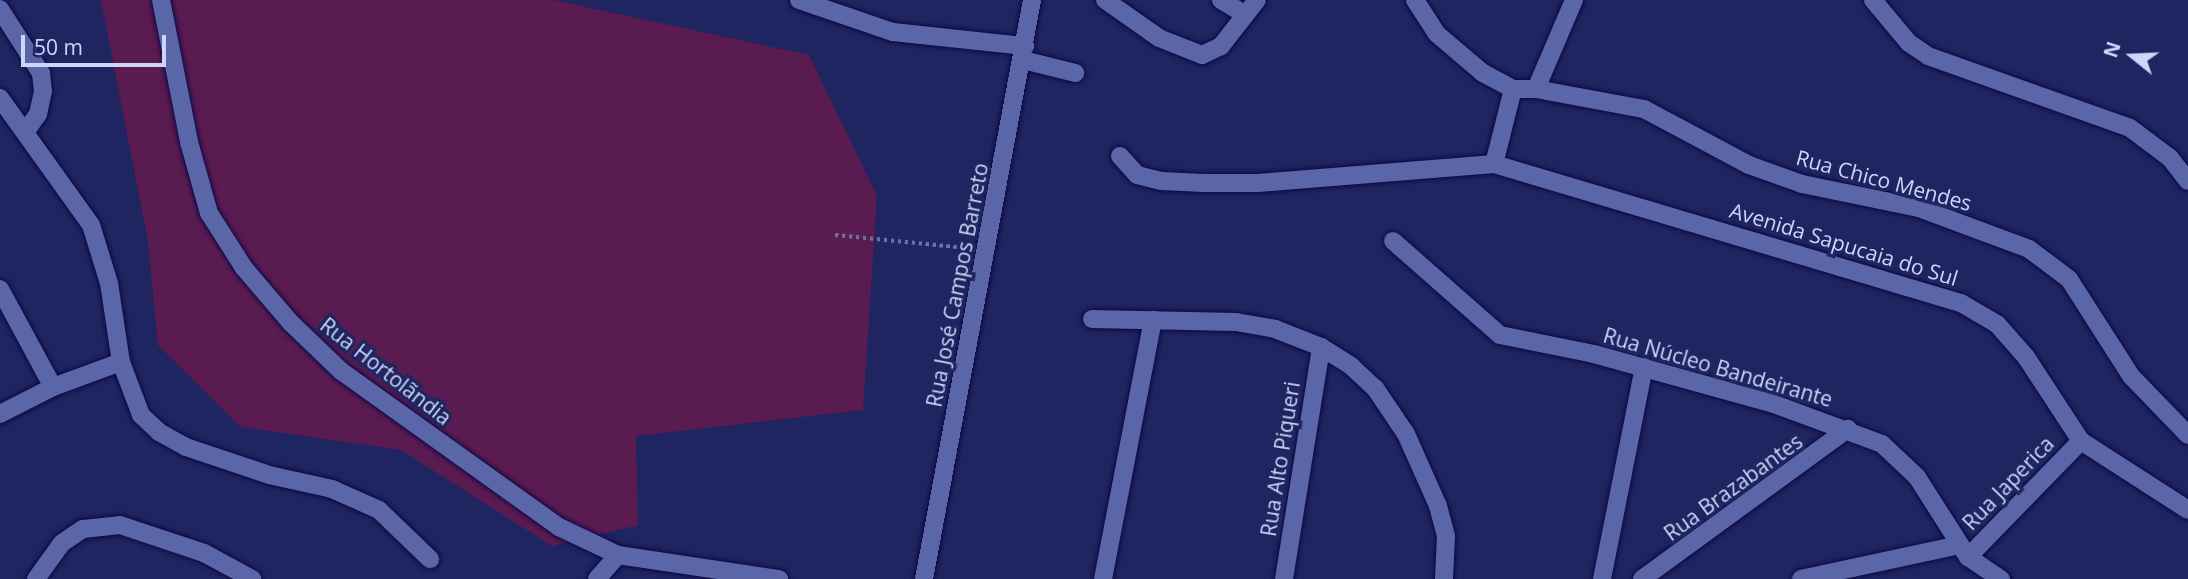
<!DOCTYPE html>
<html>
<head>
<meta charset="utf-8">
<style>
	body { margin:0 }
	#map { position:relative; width:2188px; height:579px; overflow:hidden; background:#1f2560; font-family:"Open Sans",sans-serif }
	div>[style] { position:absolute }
	.green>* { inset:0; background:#5a1b51 }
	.path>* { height:3.5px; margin-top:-1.75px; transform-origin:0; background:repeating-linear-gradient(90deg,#6a71a3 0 3.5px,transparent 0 7px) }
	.roads { filter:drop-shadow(0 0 2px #0c0843) drop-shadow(0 0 2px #0c0843) }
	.minor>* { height:18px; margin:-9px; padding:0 9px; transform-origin:9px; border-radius:9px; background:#5a66a7 }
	span { translate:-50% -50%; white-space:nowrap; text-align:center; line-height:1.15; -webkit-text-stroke:7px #1f2560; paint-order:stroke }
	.street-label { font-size:21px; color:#ccd5fa }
	.north { position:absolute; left:2097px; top:21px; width:70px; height:70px; -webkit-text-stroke:5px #1f2560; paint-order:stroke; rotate:288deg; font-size:19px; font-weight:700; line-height:28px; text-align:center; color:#ccd5fa }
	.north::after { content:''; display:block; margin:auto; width:24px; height:32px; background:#ccd5fa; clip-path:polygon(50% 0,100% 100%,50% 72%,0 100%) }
	.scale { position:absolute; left:21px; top:35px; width:145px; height:32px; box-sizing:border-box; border:4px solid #ccd5fa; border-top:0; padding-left:9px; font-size:21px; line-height:24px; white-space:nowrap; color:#ccd5fa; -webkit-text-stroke:5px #1f2560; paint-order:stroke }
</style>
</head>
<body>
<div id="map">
	<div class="green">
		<i style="clip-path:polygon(101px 0,553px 0,809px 55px,877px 196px,863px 410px,636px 436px,638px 525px,552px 546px,401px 450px,241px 427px,158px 345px,148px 241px)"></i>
	</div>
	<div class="path">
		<i style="left:835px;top:235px;width:133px;rotate:5.6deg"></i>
	</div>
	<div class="roads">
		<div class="minor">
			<i style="left:161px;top:0;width:145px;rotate:78.8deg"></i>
			<i style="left:189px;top:142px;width:74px;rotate:74.3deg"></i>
			<i style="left:209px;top:213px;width:65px;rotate:57.5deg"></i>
			<i style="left:244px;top:268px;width:72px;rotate:49.5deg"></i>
			<i style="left:291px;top:323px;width:69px;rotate:43.8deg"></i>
			<i style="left:341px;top:371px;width:268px;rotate:35.6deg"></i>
			<i style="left:559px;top:527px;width:65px;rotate:25.4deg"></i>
			<i style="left:618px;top:555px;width:163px;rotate:8.5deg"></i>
			<i style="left:799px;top:0;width:99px;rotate:18.8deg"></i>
			<i style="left:893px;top:32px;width:133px;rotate:6.1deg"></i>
			<i style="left:1105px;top:0;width:66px;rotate:35.1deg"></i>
			<i style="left:1159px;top:38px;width:46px;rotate:21.6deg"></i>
			<i style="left:1202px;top:55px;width:21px;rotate:-25deg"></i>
			<i style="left:1221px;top:46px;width:58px;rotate:-52deg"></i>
			<i style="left:1221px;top:0;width:27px;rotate:31deg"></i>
			<i style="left:1415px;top:0;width:40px;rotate:57.1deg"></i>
			<i style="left:1437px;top:34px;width:60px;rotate:40.3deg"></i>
			<i style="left:1483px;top:73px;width:34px;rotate:28deg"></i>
			<i style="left:1873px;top:0;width:56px;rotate:50.1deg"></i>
			<i style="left:1909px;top:43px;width:23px;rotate:34deg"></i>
			<i style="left:1928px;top:56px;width:214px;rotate:19.6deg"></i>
			<i style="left:2130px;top:128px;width:50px;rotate:36.9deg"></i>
			<i style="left:2170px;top:158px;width:29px;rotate:52deg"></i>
			<i style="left:0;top:9px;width:76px;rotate:57.4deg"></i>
			<i style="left:41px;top:73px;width:18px;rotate:84deg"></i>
			<i style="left:43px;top:91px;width:24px;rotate:102deg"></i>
			<i style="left:38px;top:114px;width:21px;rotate:125deg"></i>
			<i style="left:1023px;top:60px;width:54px;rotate:14deg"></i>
			<i style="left:1536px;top:89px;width:110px;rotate:10.5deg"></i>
			<i style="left:1644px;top:109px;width:119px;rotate:28.1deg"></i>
			<i style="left:1749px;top:165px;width:56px;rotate:19.7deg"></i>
			<i style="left:1802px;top:184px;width:119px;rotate:11.6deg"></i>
			<i style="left:1919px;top:208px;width:117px;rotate:20.4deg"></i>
			<i style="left:2029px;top:249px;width:50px;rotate:36.9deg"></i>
			<i style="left:2069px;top:279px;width:115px;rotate:57.4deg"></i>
			<i style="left:2131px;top:376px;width:82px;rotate:46deg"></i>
			<i style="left:0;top:98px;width:156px;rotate:54.4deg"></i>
			<i style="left:91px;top:225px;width:61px;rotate:72.8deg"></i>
			<i style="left:109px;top:283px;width:80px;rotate:81.4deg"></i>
			<i style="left:121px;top:362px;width:57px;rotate:69.3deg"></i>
			<i style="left:141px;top:415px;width:25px;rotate:43deg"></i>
			<i style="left:159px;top:432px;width:31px;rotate:29deg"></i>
			<i style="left:186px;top:447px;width:88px;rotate:18.6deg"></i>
			<i style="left:269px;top:475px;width:65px;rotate:12.5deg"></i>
			<i style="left:332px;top:489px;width:51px;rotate:24.1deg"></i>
			<i style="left:379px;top:510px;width:71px;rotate:43.9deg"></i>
			<i style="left:1120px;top:156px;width:25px;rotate:48deg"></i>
			<i style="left:1137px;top:175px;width:25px;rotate:14deg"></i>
			<i style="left:1161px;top:181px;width:43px;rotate:2.7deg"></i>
			<i style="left:1204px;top:183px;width:54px"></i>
			<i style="left:1258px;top:183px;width:237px;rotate:-4.6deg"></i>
			<i style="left:1494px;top:164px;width:487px;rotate:16.6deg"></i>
			<i style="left:1961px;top:303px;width:42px;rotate:30.3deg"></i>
			<i style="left:1997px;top:324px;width:44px;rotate:48.7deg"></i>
			<i style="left:2026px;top:357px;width:100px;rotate:56.8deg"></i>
			<i style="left:2081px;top:441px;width:127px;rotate:32.8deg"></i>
			<i style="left:1494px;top:164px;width:77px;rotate:-75.8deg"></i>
			<i style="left:1513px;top:89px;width:23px"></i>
			<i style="left:1536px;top:89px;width:97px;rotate:-66.9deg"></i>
			<i style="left:1393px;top:241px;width:142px;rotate:41.3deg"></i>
			<i style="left:1500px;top:335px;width:96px;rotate:11.4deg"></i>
			<i style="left:1594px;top:354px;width:187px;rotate:15.5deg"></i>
			<i style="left:1774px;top:404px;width:115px;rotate:20.3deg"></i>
			<i style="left:1882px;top:444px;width:48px;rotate:43.3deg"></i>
			<i style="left:1917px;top:477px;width:95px;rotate:57.5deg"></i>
			<i style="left:1968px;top:557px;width:40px;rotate:34deg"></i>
			<i style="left:0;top:289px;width:111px;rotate:61.6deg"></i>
			<i style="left:1092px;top:319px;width:144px;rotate:1.2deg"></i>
			<i style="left:1236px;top:322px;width:40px;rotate:10deg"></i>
			<i style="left:1275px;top:329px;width:49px;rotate:21.4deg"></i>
			<i style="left:1321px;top:347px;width:36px;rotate:32deg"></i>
			<i style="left:1351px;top:366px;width:33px;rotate:43deg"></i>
			<i style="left:1375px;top:388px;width:55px;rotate:56deg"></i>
			<i style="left:1406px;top:434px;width:79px;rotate:66deg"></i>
			<i style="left:1438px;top:506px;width:31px;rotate:75deg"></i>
			<i style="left:1446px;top:536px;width:43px;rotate:92.7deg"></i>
			<i style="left:0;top:414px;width:59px;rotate:-27deg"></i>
			<i style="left:53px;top:387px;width:72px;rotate:-20.2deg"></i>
			<i style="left:1968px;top:557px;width:162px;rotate:-45.8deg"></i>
			<i style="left:36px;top:579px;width:44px;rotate:-54.2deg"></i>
			<i style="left:62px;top:543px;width:25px;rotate:-34deg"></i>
			<i style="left:83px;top:529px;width:37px;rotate:-6deg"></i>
			<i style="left:120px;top:525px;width:89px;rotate:18.4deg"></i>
			<i style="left:204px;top:553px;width:55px;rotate:28.4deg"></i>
			<i style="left:597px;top:579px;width:32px;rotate:-49deg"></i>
			<i style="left:924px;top:579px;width:589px;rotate:-79.43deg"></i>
			<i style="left:1103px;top:579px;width:264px;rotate:-79.1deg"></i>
			<i style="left:1284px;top:579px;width:235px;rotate:-80.9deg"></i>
			<i style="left:1602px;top:579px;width:216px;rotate:-78.8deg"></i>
			<i style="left:1642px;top:579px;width:255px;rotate:-36.1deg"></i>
			<i style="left:1801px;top:579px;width:162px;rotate:-12.1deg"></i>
		</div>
	</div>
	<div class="street-label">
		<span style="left:1884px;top:180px;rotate:15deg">Rua Chico Mendes</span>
		<span style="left:1844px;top:244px;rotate:17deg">Avenida Sapucaia do Sul</span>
		<span style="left:957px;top:285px;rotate:-79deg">Rua José Campos Barreto</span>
		<span style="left:1718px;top:367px;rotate:16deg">Rua Núcleo Bandeirante</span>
		<span style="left:386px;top:371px;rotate:38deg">Rua Hortolãndia</span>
		<span style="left:1280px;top:459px;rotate:-81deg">Rua Alto Piqueri</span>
		<span style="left:2008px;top:483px;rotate:-46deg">Rua Japerica</span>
		<span style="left:1733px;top:487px;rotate:-36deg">Rua Brazabantes</span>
	</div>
	<div class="north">N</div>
	<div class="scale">50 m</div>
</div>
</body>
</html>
